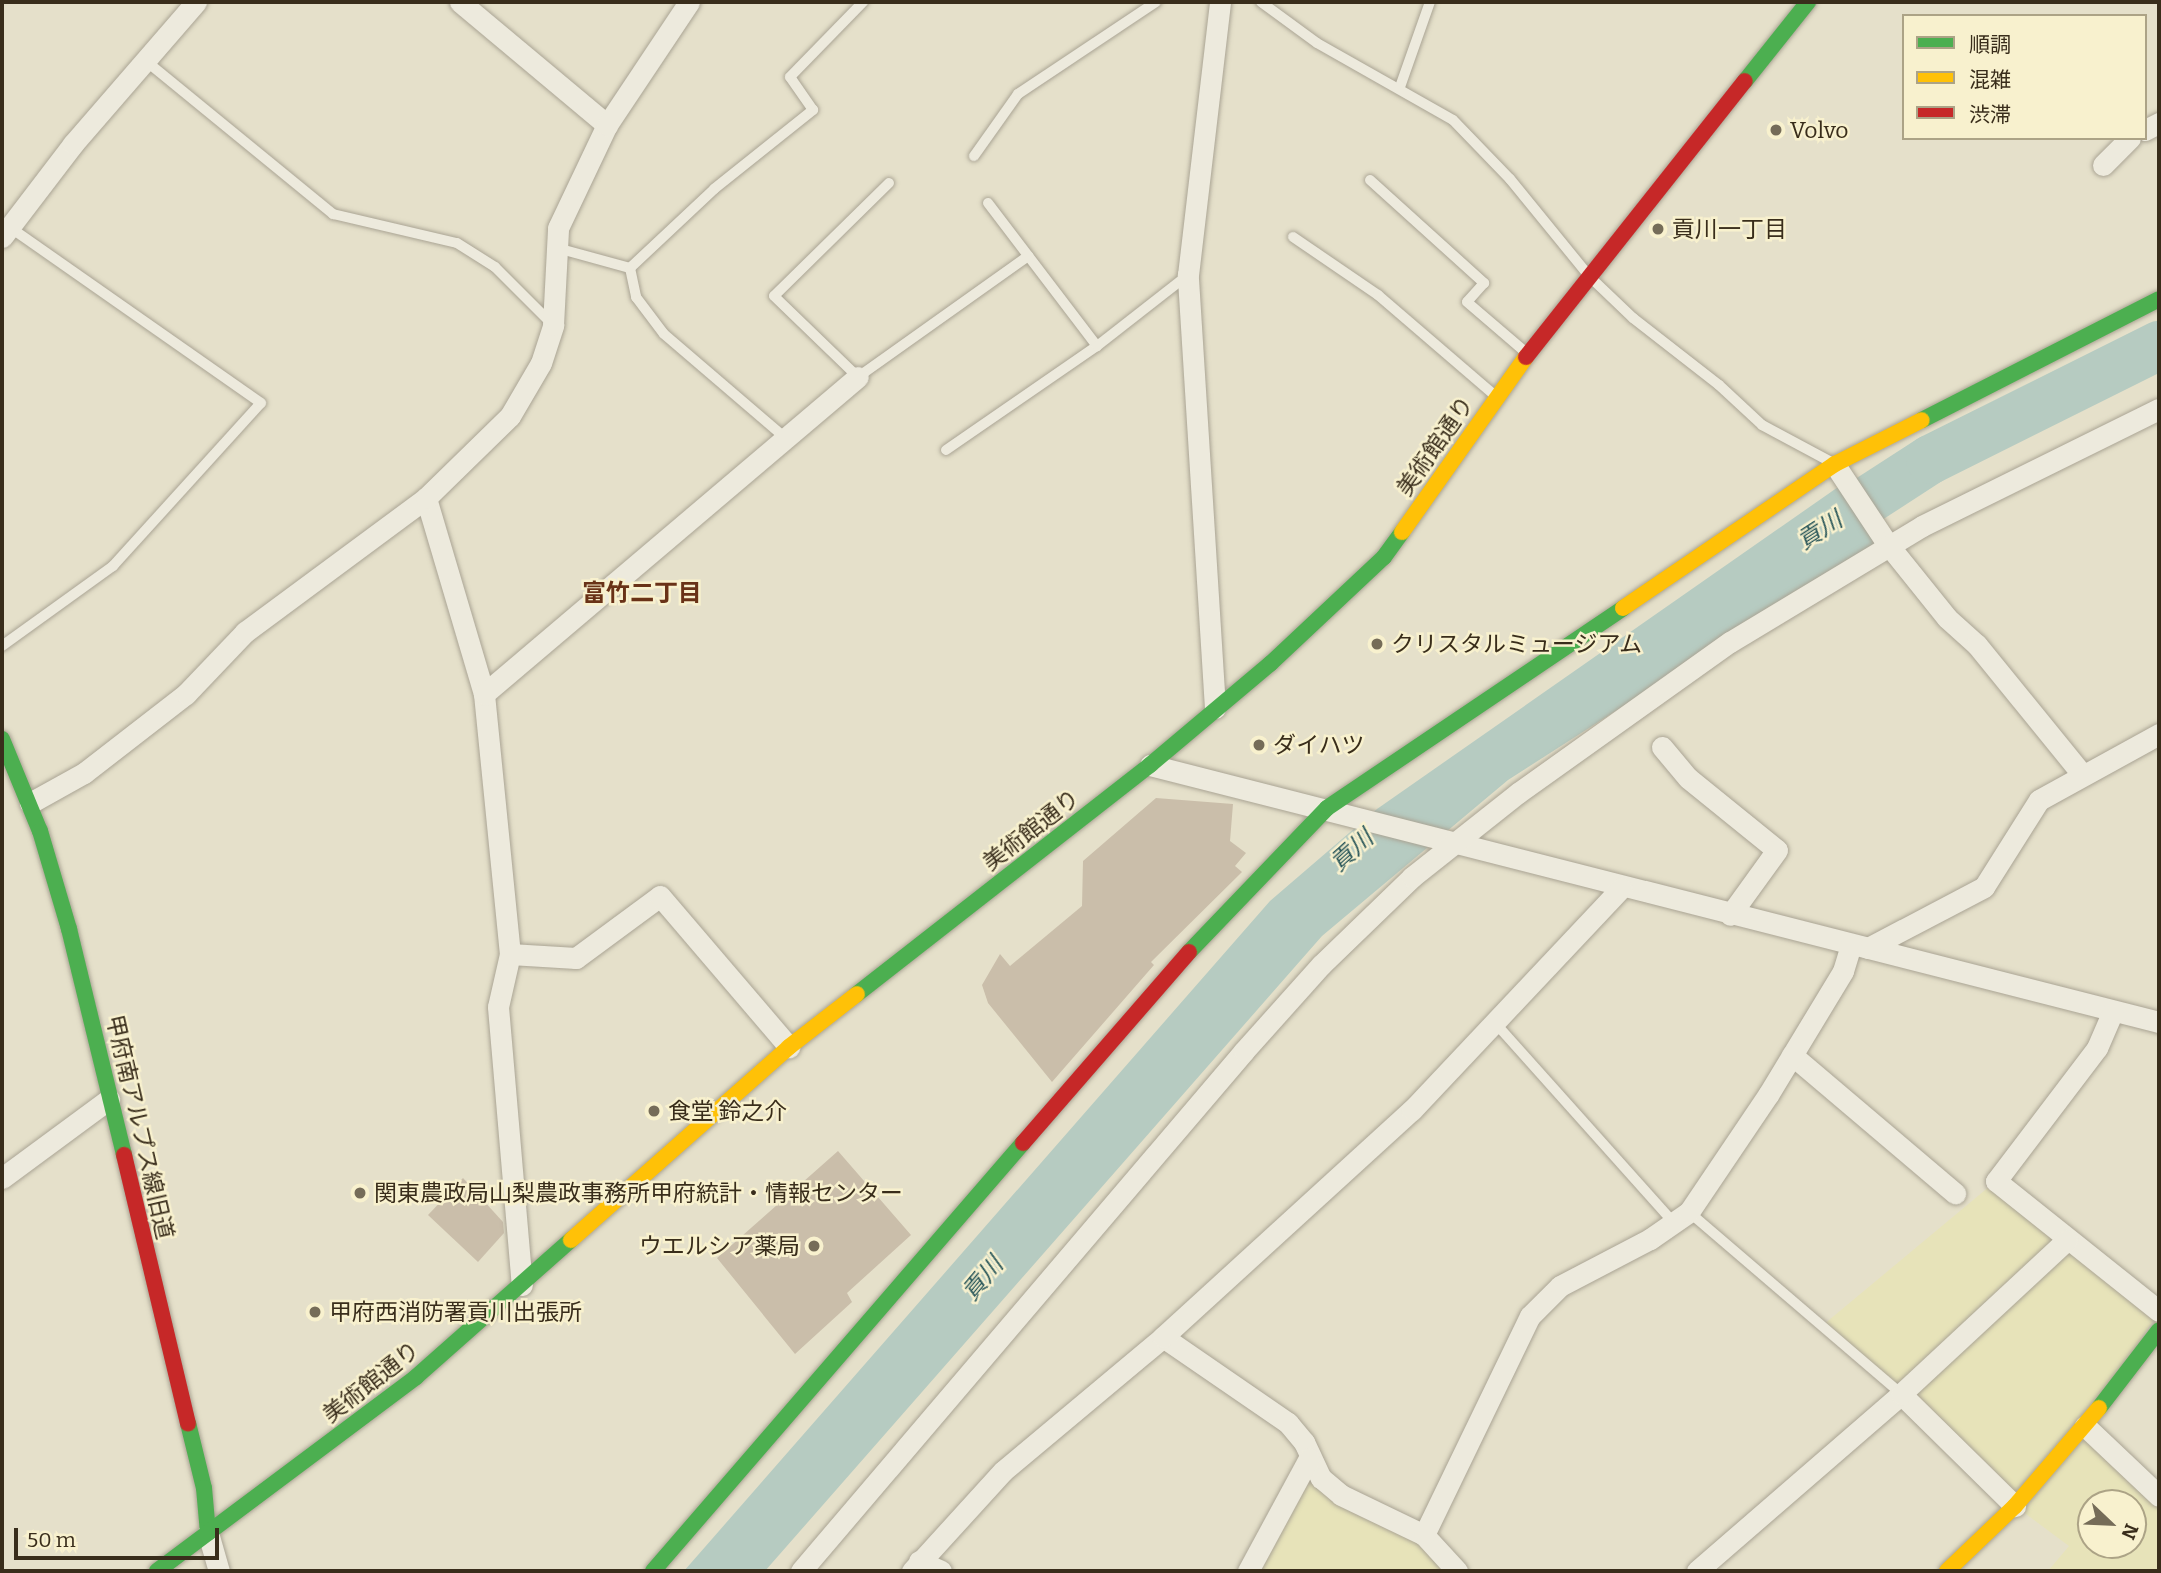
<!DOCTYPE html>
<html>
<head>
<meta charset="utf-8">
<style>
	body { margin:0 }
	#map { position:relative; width:2161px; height:1573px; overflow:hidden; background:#e5e0ca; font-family:Bitter,"Noto Sans JP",serif }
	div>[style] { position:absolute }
	.farmland>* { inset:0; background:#e7e3b9 }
	.water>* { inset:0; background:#b6cbc1 }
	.river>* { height:49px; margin:-24.5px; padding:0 24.5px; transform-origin:24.5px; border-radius:24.5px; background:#b6cbc1 }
	.building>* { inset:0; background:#cabeaa }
	.roads { filter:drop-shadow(0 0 2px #aaa494) drop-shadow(0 0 2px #aaa494) }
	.lane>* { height:10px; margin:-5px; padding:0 5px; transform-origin:5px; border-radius:5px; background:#edeadd }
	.street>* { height:21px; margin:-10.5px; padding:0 10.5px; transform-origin:10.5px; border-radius:10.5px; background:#edeadd }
	.fast>* { height:16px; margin:-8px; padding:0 8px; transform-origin:8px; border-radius:8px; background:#4caf50 }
	.slow>* { height:16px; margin:-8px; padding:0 8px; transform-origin:8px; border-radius:8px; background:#ffc107 }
	.jam>* { height:16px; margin:-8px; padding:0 8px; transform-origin:8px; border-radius:8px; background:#c62828 }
	.dots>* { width:19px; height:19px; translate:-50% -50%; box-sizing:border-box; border:4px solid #f8f1ce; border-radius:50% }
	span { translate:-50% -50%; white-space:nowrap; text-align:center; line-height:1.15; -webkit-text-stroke:5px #f8f1ce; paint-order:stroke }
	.poi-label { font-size:23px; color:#392d1b }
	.left { translate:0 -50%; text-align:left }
	.right { translate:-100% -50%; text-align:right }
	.street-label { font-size:23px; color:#392d1b }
	.water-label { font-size:24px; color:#29575a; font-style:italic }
	.neighbourhood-label { font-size:24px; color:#693217; font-weight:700 }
	.frame { position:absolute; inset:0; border:4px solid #392d1b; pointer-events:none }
	.legend { position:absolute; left:1902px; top:14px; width:245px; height:126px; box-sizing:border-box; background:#f8f1ce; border:2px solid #aca386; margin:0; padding:9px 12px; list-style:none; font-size:21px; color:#392d1b }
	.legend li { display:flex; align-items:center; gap:14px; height:35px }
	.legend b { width:35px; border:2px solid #aca386 }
	.north { position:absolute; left:2077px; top:1489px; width:70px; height:70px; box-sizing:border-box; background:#f8f1ce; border:2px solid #aca386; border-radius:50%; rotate:113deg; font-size:19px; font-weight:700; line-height:28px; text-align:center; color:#392d1b }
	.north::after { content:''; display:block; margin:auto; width:24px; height:32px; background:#756c58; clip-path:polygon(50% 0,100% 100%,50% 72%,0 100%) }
	.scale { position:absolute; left:14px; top:1528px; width:205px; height:32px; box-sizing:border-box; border:4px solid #392d1b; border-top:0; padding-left:9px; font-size:21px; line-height:24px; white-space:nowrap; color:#392d1b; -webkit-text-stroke:5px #f8f1ce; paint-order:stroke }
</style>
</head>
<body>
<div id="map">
	<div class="farmland">
		<i style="clip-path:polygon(evenodd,1996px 1181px,2159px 1311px,2085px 1426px,2159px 1496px,2159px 1571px,2048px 1571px,2069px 1546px,2015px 1506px,1823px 1325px,1996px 1181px,2091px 1503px,2133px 1503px,2133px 1545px,2091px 1545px,2091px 1503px)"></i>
		<i style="clip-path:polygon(1309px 1458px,1321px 1478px,1424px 1535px,1457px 1571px,1248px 1571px)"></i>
	</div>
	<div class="water">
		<i style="clip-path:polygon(1841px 485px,1879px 542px,1508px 780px,1322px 936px,765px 1571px,684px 1571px,1270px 901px,1377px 809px)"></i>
	</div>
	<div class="river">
		<i style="left:1814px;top:534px;width:138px;rotate:-32.9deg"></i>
		<i style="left:1930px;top:459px;width:256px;rotate:-26.5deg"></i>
	</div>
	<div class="building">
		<i style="clip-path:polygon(1156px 798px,1233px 804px,1230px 841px,1246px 853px,1235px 866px,1242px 872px,1151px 962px,1154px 965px,1052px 1082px,988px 1003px,982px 985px,1000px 954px,1010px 966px,1082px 906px,1083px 861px)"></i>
		<i style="clip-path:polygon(838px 1151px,911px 1235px,847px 1293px,852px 1302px,795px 1354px,717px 1258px)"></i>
		<i style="clip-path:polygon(463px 1178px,503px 1222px,504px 1233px,478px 1262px,428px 1215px)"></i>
	</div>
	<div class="roads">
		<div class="lane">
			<i style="left:1261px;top:2px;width:69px;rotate:36.2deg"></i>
			<i style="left:1317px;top:43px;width:156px;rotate:29.5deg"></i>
			<i style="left:1453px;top:120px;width:82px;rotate:46deg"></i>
			<i style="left:1510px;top:179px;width:125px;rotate:50.8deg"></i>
			<i style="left:1589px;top:276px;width:61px;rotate:43.7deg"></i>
			<i style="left:1633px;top:318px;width:109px;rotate:37.9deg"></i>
			<i style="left:1719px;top:385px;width:59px;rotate:42.9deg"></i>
			<i style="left:1762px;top:425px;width:81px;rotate:28.2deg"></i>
			<i style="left:146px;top:61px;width:242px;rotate:39.3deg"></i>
			<i style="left:333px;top:214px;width:127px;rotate:13.2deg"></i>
			<i style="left:457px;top:243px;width:45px;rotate:32.3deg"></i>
			<i style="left:495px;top:267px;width:81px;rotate:45deg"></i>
			<i style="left:1400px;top:87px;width:90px;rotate:-70.6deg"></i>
			<i style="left:974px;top:156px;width:76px;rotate:-54.6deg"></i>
			<i style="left:1018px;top:94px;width:166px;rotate:-33.7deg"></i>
			<i style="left:1370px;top:180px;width:154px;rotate:42.1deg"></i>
			<i style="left:1484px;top:283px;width:25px;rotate:132deg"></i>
			<i style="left:1467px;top:302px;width:74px;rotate:40.6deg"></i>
			<i style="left:889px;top:183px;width:161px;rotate:135.5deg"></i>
			<i style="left:774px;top:296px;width:117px;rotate:44deg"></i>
			<i style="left:858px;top:377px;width:209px;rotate:-35.4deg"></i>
			<i style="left:988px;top:203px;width:180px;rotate:52.7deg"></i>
			<i style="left:1293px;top:237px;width:103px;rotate:34.3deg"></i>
			<i style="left:1378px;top:295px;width:150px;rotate:40.7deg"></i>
			<i style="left:557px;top:248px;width:76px;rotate:15.3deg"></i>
			<i style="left:630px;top:268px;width:115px;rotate:-43.2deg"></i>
			<i style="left:714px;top:189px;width:127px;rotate:-38.6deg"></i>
			<i style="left:813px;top:110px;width:40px;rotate:-124.9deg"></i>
			<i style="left:790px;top:77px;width:105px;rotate:-45.8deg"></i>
			<i style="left:630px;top:268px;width:30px;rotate:78deg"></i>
			<i style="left:636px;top:297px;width:46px;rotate:52.9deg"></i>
			<i style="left:664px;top:334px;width:158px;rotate:40.6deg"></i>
			<i style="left:946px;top:450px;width:183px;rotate:-34.6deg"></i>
			<i style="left:1097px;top:346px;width:115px;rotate:-38deg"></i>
			<i style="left:2px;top:646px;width:137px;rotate:-35.8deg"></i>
			<i style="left:113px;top:566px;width:220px;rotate:-47.8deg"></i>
			<i style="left:261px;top:403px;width:307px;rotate:-145deg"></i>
			<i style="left:1497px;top:1025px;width:266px;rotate:48.2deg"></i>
			<i style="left:1689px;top:1212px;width:279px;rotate:40.6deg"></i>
		</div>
		<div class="street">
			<i style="left:460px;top:2px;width:192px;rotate:39.9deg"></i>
			<i style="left:2145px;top:130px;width:16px;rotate:-27deg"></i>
			<i style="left:2103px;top:165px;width:38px;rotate:-45deg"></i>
			<i style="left:2px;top:237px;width:117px;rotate:-52.6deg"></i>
			<i style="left:73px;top:144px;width:188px;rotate:-49.1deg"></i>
			<i style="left:1839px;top:471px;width:85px;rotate:56.5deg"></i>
			<i style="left:1886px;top:542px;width:97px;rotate:51.2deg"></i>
			<i style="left:1947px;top:618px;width:40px;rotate:42deg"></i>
			<i style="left:1977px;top:645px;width:166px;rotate:50.9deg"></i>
			<i style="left:426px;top:498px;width:204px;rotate:73.5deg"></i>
			<i style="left:484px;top:694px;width:261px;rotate:84.3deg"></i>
			<i style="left:510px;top:954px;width:54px;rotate:102.8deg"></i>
			<i style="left:498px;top:1007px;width:279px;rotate:85.1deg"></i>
			<i style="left:484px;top:694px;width:490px;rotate:-40.3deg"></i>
			<i style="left:1215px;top:708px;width:434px;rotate:-93.6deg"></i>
			<i style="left:1188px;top:275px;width:275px;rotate:-83.3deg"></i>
			<i style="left:1662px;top:747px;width:40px;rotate:50deg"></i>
			<i style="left:1688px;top:778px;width:114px;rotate:39deg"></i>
			<i style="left:1777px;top:850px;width:80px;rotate:125.9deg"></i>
			<i style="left:1150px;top:765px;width:1041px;rotate:14.29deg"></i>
			<i style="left:30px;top:803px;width:62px;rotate:-29.1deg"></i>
			<i style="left:84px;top:773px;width:129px;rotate:-37.8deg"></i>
			<i style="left:186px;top:694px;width:86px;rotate:-46.4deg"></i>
			<i style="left:245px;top:632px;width:225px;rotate:-36.5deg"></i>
			<i style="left:426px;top:498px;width:117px;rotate:-44.3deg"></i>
			<i style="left:510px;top:416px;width:61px;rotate:-59.7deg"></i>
			<i style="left:541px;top:363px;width:40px;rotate:-72deg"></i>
			<i style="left:553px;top:325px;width:97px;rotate:-87deg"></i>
			<i style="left:558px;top:228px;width:114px;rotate:-64.6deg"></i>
			<i style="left:607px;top:125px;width:148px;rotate:-56.3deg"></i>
			<i style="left:1868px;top:948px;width:131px;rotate:-27.7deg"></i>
			<i style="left:1984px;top:887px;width:103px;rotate:-57.7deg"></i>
			<i style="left:2039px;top:800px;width:137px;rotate:-28.8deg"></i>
			<i style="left:510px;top:954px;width:66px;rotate:3.5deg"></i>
			<i style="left:576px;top:958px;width:104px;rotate:-36.4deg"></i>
			<i style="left:660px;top:896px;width:199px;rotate:49.5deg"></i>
			<i style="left:2113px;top:1011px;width:40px;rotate:113.4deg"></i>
			<i style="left:2097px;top:1048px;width:167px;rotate:127.2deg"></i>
			<i style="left:1996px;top:1181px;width:208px;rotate:38.6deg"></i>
			<i style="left:1792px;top:1055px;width:214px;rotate:40.3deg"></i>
			<i style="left:2px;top:1178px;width:133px;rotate:-36.4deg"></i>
			<i style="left:1163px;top:1337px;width:152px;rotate:34.5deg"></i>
			<i style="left:1288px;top:1423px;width:25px;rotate:50deg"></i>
			<i style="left:1304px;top:1442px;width:40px;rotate:65deg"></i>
			<i style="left:1321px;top:1478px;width:26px;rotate:40deg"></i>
			<i style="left:1341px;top:1495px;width:92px;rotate:25.7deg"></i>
			<i style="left:1424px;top:1535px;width:49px;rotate:47.5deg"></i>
			<i style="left:1901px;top:1394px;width:160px;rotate:44.5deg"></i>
			<i style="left:2085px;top:1426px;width:102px;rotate:43.4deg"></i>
			<i style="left:208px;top:1533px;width:40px;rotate:74deg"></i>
			<i style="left:1424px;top:1535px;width:243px;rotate:-64.2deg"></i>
			<i style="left:1530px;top:1316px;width:42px;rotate:-45deg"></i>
			<i style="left:1560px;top:1286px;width:102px;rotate:-27.6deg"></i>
			<i style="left:1650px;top:1239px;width:47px;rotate:-34.7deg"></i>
			<i style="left:1689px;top:1212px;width:141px;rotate:-56deg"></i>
			<i style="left:1768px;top:1095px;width:145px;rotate:-58.8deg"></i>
			<i style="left:1843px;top:971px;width:28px;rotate:-73deg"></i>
			<i style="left:919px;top:1561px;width:24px;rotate:24deg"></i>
			<i style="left:801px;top:1571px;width:683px;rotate:-49.57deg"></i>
			<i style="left:1244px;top:1051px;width:115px;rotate:-48.2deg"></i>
			<i style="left:1321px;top:965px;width:127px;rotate:-44deg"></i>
			<i style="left:1412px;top:877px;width:135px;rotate:-38.4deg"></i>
			<i style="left:1518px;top:793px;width:260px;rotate:-35.5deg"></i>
			<i style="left:1730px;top:642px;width:224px;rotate:-31.1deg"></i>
			<i style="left:1922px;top:526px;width:264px;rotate:-26.3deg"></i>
			<i style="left:912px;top:1571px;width:135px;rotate:-47.7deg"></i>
			<i style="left:1003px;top:1471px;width:209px;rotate:-39.9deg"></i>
			<i style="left:1163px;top:1337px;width:337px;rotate:-42.4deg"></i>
			<i style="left:1412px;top:1110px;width:305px;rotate:-46.7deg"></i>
			<i style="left:1248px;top:1571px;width:128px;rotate:-61.6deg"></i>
			<i style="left:1697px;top:1571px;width:270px;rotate:-40.9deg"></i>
			<i style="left:1901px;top:1394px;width:226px;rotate:-42.9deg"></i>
		</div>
		<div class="fast">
			<i style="left:1745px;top:81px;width:101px;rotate:-51.4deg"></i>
			<i style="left:1922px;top:420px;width:266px;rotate:-27deg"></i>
			<i style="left:2px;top:739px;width:100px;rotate:67.6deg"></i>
			<i style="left:40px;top:831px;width:102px;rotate:73.5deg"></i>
			<i style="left:69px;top:929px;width:233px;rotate:76.3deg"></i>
			<i style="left:1189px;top:952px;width:199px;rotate:-46.2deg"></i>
			<i style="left:1327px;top:808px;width:357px;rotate:-34deg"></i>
			<i style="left:857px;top:994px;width:372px;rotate:-38deg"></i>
			<i style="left:1150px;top:765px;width:157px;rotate:-40.1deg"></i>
			<i style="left:1270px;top:664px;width:156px;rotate:-43.2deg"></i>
			<i style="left:1384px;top:557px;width:31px;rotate:-54deg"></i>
			<i style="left:2099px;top:1408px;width:98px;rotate:-52.4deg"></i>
			<i style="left:188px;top:1423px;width:67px;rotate:76.2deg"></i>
			<i style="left:204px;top:1488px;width:45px;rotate:84.9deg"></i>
			<i style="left:157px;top:1571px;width:324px;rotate:-36.8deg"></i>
			<i style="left:416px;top:1377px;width:207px;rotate:-41.5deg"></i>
			<i style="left:653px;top:1571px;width:566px;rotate:-49.16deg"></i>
		</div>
		<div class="slow">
			<i style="left:1402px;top:532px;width:214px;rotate:-54.7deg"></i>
			<i style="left:1623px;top:608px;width:256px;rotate:-34.2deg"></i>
			<i style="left:1835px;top:464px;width:97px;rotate:-26.8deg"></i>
			<i style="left:571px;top:1240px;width:291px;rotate:-41.5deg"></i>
			<i style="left:789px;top:1047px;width:86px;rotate:-37.9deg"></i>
			<i style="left:1947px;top:1571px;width:94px;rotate:-43.7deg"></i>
			<i style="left:2015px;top:1506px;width:129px;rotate:-49.4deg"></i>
		</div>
		<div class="jam">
			<i style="left:1526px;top:357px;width:352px;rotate:-51.6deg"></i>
			<i style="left:1023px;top:1143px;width:253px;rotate:-49deg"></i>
			<i style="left:124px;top:1155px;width:276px;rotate:76.6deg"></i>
		</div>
	</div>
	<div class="dots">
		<i style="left:1776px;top:130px;background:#756c58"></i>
		<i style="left:1658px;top:229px;background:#756c58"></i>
		<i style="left:1377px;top:644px;background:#756c58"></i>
		<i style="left:1259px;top:745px;background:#756c58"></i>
		<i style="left:654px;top:1111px;background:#756c58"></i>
		<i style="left:360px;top:1193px;background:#756c58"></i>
		<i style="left:814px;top:1246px;background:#756c58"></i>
		<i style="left:315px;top:1312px;background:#756c58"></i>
	</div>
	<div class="poi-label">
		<span class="left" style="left:1790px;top:130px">Volvo</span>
		<span class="left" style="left:1672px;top:229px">貢川一丁目</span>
		<span class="left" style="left:1391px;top:644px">クリスタルミュージアム</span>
		<span class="left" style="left:1273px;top:745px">ダイハツ</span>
		<span class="left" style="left:668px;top:1111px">食堂 鈴之介</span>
		<span class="left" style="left:374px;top:1193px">関東農政局山梨農政事務所甲府統計・情報センター</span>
		<span class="right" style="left:800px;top:1246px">ウエルシア薬局</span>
		<span class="left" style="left:329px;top:1312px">甲府西消防署貢川出張所</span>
	</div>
	<div class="street-label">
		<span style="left:1435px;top:446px;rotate:-55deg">美術館通り</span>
		<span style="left:1031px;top:830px;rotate:-38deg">美術館通り</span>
		<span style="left:140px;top:1127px;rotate:77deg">甲府南アルプス線旧道</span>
		<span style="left:371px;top:1382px;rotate:-38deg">美術館通り</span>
	</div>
	<div class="water-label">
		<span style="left:1820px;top:531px;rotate:-33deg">貢川</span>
		<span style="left:1352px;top:851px;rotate:-42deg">貢川</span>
		<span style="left:983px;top:1279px;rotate:-50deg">貢川</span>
	</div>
	<div class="neighbourhood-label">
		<span style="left:642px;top:594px">富竹二丁目</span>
	</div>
	<div class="frame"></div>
	<ul class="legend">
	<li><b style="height:9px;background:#4caf50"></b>順調</li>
	<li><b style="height:9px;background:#ffc107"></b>混雑</li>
	<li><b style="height:9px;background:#c62828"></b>渋滞</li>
	</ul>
	<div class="north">N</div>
	<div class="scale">50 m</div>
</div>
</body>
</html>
